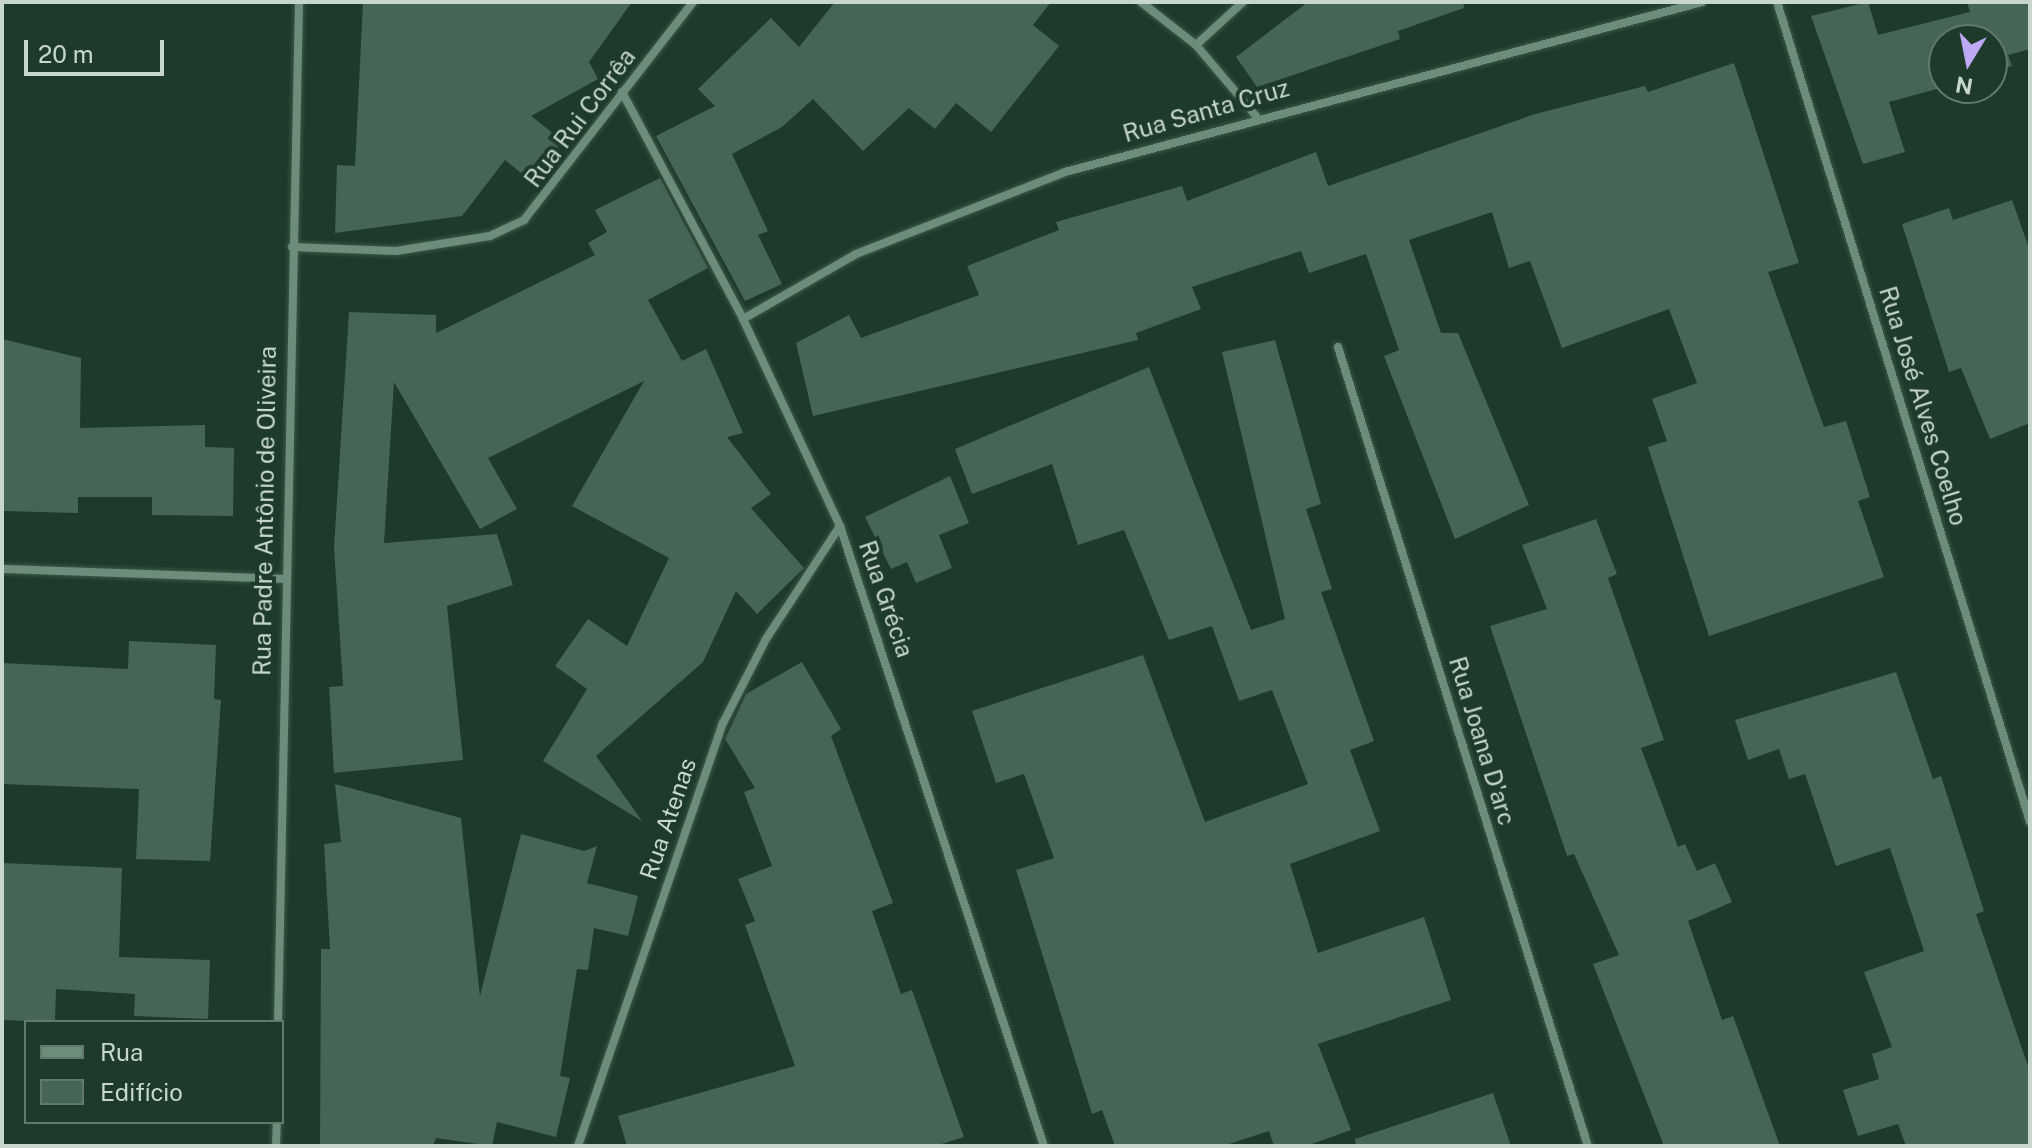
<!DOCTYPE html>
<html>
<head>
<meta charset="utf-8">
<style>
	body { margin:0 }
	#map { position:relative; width:2032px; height:1148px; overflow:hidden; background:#1d3a2b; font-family:"Public Sans",sans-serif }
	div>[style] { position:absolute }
	.building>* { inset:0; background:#476554 }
	.roads { filter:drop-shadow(0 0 2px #3e584b) drop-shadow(0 0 2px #3e584b) }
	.street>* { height:8px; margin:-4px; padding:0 4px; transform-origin:4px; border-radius:4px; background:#6d8c7a }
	span { translate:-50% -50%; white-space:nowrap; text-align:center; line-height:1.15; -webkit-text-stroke:8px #1d3a2b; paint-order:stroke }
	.street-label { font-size:24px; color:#c7d7cd }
	.frame { position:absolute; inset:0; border:4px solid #c7d7cd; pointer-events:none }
	.legend { position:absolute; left:24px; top:1020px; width:260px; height:104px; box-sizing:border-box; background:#1d3a2b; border:2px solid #61796c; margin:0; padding:10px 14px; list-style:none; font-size:24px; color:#c7d7cd }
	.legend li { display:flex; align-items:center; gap:16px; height:40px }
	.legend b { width:40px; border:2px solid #61796c }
	.north { position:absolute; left:1928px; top:24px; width:80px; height:80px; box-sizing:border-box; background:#1d3a2b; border:2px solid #61796c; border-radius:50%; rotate:190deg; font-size:22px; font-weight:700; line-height:32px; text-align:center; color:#c7d7cd }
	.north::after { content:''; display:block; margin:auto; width:28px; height:36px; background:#bda9f5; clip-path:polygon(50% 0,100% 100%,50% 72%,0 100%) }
	.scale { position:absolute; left:24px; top:40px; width:140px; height:36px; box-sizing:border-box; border:4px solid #c7d7cd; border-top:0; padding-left:10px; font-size:24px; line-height:28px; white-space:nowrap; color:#c7d7cd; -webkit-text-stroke:6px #1d3a2b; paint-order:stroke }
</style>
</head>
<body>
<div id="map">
	<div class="building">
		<i style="clip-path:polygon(363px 2px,632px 2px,589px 62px,598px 79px,531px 116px,563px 141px,531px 181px,505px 160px,462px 216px,335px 233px,337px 165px,355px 166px)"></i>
		<i style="clip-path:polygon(835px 2px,1051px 2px,1033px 25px,1059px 46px,991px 132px,956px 103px,935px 129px,909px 108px,863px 151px,813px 99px,782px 127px,732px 154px,768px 231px,758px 235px,782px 284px,745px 301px,656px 136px,715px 106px,698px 89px,771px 18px,799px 47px)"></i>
		<i style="clip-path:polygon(1308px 2px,1463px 2px,1464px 8px,1398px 31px,1400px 39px,1257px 87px,1236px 57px)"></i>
		<i style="clip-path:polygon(1868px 2px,1878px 35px,1970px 12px,1967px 2px,2030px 2px,2030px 49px,2008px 55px,2012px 66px,1992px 71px,1992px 40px,1944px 40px,1944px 87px,1889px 102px,1905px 152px,1863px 164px,1811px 16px)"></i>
		<i style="clip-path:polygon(1734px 63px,1799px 263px,1768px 272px,1824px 427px,1846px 421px,1870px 497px,1858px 501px,1884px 577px,1709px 636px,1648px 447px,1667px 441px,1652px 399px,1697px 383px,1669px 309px,1562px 348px,1530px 261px,1509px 268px,1492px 212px,1409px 240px,1441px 333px,1458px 333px,1529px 505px,1455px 539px,1384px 356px,1399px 350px,1366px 254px,1309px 273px,1301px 251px,1192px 287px,1201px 309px,1136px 333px,1138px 340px,813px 416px,796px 343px,849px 315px,861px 338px,979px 295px,967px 266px,1059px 230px,1056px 222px,1182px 186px,1187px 201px,1316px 152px,1328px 186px,1535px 114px,1645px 86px,1648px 92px)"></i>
		<i style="clip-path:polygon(660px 178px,708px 268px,648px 300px,682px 361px,706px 349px,743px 433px,727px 437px,771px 494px,751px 508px,804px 568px,757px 614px,736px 591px,703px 662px,596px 756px,642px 821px,543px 761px,587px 689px,555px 666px,588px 619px,627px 646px,669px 558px,572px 506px,644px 381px,488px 458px,517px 509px,480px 529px,394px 382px,384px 543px,497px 534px,513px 585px,447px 606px,463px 760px,334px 773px,329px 687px,343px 686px,334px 547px,349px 312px,436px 315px,436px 333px,595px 255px,588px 243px,607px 232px,595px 210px)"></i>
		<i style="clip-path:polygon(2012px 200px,2030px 251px,2030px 423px,1990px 439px,1961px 368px,1949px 372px,1902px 224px,1949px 208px,1953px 220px)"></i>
		<i style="clip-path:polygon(2px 339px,81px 358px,80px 428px,205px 425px,205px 447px,234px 448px,233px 516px,152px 515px,152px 497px,78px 497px,78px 513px,2px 511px)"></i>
		<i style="clip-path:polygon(1275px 340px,1321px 504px,1306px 509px,1332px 589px,1321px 592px,1374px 741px,1350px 750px,1380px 831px,1290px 864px,1318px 953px,1424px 917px,1451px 1000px,1318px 1044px,1351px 1130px,1306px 1146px,1274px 1146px,1269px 1131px,1223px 1146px,1115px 1146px,1102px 1110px,1092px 1114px,1016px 870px,1054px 858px,1024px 774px,996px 783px,972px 711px,1143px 655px,1205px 822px,1308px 784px,1272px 690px,1239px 701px,1212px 626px,1169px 640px,1124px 530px,1078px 545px,1052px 464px,972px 494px,955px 449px,1149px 367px,1251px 630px,1285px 619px,1222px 352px)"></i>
		<i style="clip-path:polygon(950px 476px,969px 523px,939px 535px,952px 568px,916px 583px,907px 562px,891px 569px,865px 517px)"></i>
		<i style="clip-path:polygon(1596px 519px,1617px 574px,1608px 578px,1664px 740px,1641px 748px,1678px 847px,1685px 844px,1697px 871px,1715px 863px,1732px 902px,1688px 921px,1722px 1020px,1733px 1016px,1780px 1146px,1664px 1146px,1593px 964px,1619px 955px,1574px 854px,1567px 856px,1490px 626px,1547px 609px,1522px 545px)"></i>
		<i style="clip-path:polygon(129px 641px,216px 645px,214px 699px,221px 700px,210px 861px,136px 859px,139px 789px,2px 784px,2px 663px,128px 669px)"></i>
		<i style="clip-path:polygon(802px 662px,841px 729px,831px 736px,893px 903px,872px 911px,901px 994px,912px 990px,964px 1137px,935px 1146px,627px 1146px,618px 1116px,795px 1066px,745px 925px,755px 921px,738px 879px,772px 866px,744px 792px,755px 788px,725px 739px,746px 694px)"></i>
		<i style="clip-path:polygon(1896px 672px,1933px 779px,1941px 776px,1984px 911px,1976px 914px,2030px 1072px,2030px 1146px,1906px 1146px,1898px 1124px,1858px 1136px,1843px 1090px,1879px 1079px,1872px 1054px,1892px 1047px,1864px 972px,1924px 951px,1890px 848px,1836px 866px,1805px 774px,1789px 779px,1779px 749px,1748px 760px,1735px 720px)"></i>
		<i style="clip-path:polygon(335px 784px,461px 818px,480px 996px,521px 834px,584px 851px,597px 846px,587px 883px,638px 896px,628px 936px,594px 928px,588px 970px,577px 969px,560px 1076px,570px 1078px,556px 1137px,497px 1122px,492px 1146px,436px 1138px,433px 1146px,320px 1146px,321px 949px,330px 949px,324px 844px,341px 842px)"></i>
		<i style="clip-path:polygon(2px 863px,122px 868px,119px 957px,210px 960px,208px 1019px,134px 1016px,135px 994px,56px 989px,55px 1022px,2px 1020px)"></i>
		<i style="clip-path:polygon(1493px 1093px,1511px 1146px,1356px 1146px,1355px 1139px)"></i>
	</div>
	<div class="roads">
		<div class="street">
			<i style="left:1141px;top:2px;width:70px;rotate:38deg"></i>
			<i style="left:1196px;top:45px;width:93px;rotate:49.8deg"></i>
			<i style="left:1777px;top:2px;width:858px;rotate:72.85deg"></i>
			<i style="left:1196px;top:45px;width:64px;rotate:-42.5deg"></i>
			<i style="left:622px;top:92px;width:257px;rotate:61.9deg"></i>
			<i style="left:743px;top:319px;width:229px;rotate:64.9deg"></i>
			<i style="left:840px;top:526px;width:653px;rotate:71.79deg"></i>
			<i style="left:292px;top:247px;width:104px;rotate:2.2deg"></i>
			<i style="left:396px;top:251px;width:95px;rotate:-9.1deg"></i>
			<i style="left:490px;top:236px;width:38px;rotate:-25deg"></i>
			<i style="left:524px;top:220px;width:276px;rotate:-52.2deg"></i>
			<i style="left:743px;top:319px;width:130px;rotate:-29.9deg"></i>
			<i style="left:856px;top:254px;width:225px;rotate:-21.4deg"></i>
			<i style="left:1065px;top:172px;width:659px;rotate:-14.94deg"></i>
			<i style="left:1338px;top:347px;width:837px;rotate:72.63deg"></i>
			<i style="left:2px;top:569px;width:281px;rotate:2deg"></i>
			<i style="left:278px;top:1022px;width:1020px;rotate:-88.82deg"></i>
			<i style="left:276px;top:1146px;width:24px;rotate:-88deg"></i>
			<i style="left:578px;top:1146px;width:447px;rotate:-71.1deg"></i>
			<i style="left:723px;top:723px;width:94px;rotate:-62.9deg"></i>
			<i style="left:766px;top:639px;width:135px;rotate:-56.8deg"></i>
		</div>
	</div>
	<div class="street-label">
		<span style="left:1206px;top:111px;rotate:-16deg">Rua Santa Cruz</span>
		<span style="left:580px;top:118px;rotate:-53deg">Rua Rui Corrêa</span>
		<span style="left:1923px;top:406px;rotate:73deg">Rua José Alves Coelho</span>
		<span style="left:265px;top:511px;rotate:-89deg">Rua Padre Antônio de Oliveira</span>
		<span style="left:886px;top:599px;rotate:71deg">Rua Grécia</span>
		<span style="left:1482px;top:741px;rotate:73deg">Rua Joana D'arc</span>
		<span style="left:668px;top:819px;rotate:-71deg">Rua Atenas</span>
	</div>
	<div class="frame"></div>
	<ul class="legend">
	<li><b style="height:10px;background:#6d8c7a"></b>Rua</li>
	<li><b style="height:22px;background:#476554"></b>Edifício</li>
	</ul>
	<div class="north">N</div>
	<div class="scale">20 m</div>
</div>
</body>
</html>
